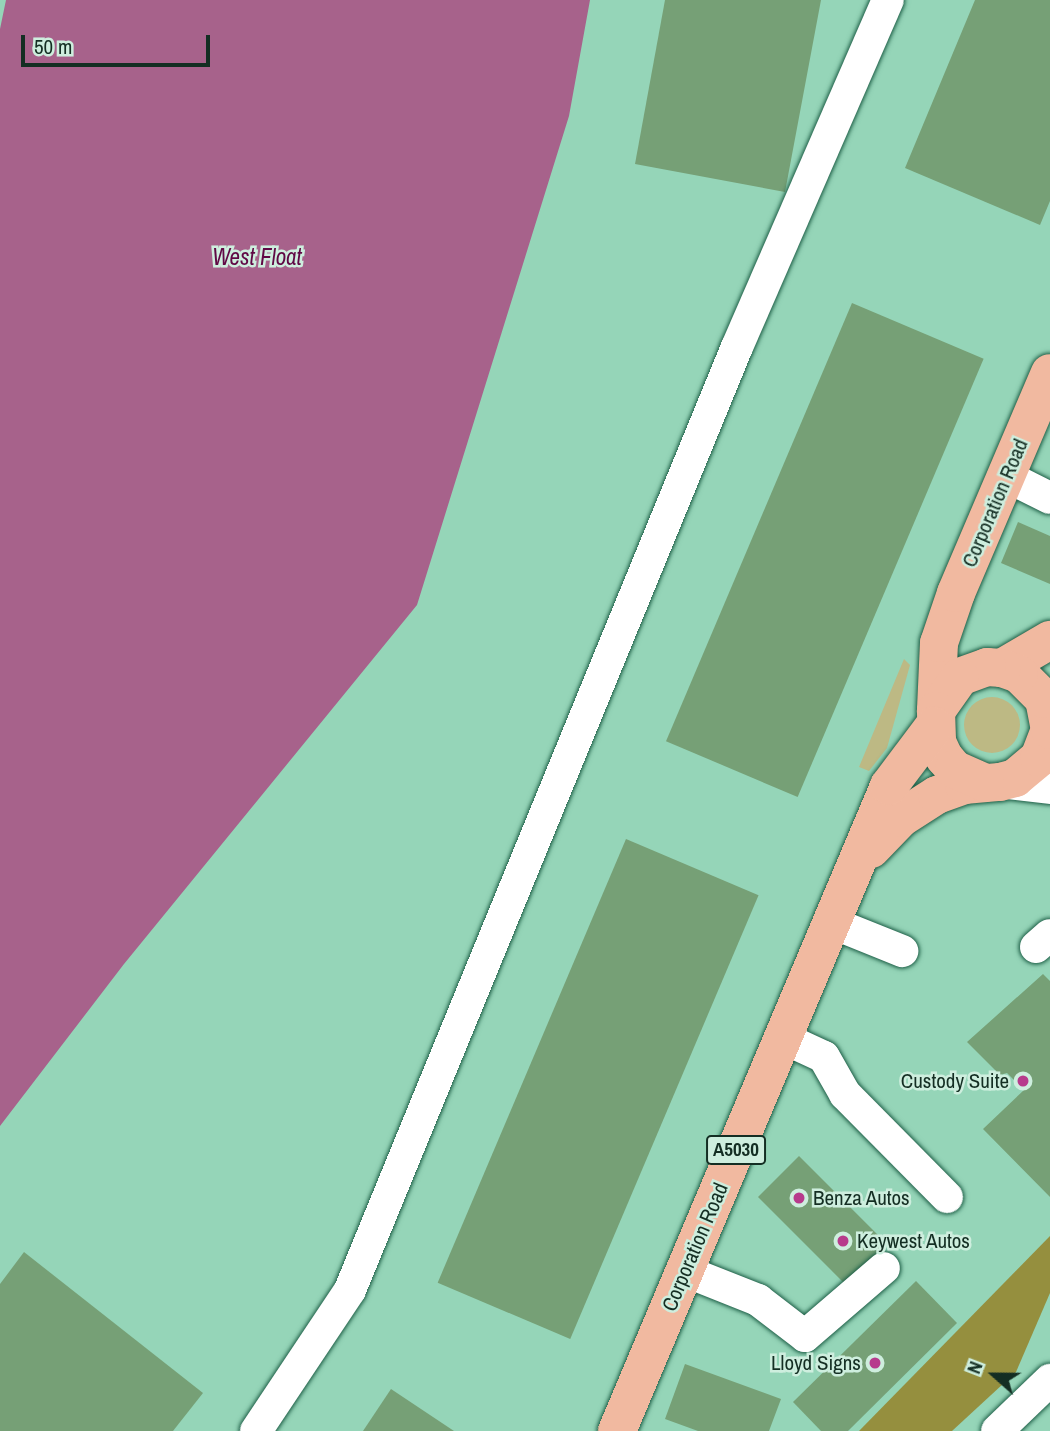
<!DOCTYPE html>
<html>
<head>
<meta charset="utf-8">
<style>
	body { margin:0 }
	#map { position:relative; width:1050px; height:1431px; overflow:hidden; background:#95d5b8; font-family:"Archivo Narrow",sans-serif }
	div>[style] { position:absolute }
	.green>* { inset:0; background:#bdb984 }
	.round { border-radius:50% }
	.forest>* { inset:0; background:#958f3e }
	.water>* { inset:0; background:#a7628b }
	.building>* { inset:0; background:#76a076; transform-origin:0 0 }
	.roads { filter:drop-shadow(0 0 2px #1e5f47) drop-shadow(0 0 2px #1e5f47) }
	.minor>* { height:32px; margin:-16px; padding:0 16px; transform-origin:16px; border-radius:16px; background:#fff }
	.major>* { height:38px; margin:-19px; padding:0 19px; transform-origin:19px; border-radius:19px; background:#f1b9a0 }
	.dots>* { width:19px; height:19px; translate:-50% -50%; box-sizing:border-box; border:4px solid #ceeede; border-radius:50% }
	span { translate:-50% -50%; white-space:nowrap; text-align:center; line-height:1.15; -webkit-text-stroke:5px #ceeede; paint-order:stroke }
	.shield-label span { padding:2px 5px; background:#ceeede; border:2px solid; border-radius:5px; -webkit-text-stroke-width:0 }
	.shield-label { font-size:19px; color:#142e23; font-weight:700 }
	.street-label { font-size:21px; color:#142e23 }
	.poi-label { font-size:21px; color:#142e23 }
	.right { translate:-100% -50%; text-align:right }
	.left { translate:0 -50%; text-align:left }
	.water-label { font-size:23px; color:#600845; font-style:italic }
	.north { position:absolute; left:959px; top:1340px; width:70px; height:70px; -webkit-text-stroke:5px #ceeede; paint-order:stroke; rotate:291deg; font-size:19px; font-weight:700; line-height:28px; text-align:center; color:#142e23 }
	.north::after { content:''; display:block; margin:auto; width:24px; height:32px; background:#142e23; clip-path:polygon(50% 0,100% 100%,50% 72%,0 100%) }
	.scale { position:absolute; left:21px; top:35px; width:189px; height:32px; box-sizing:border-box; border:4px solid #142e23; border-top:0; padding-left:9px; font-size:21px; line-height:24px; white-space:nowrap; color:#142e23; -webkit-text-stroke:5px #ceeede; paint-order:stroke }
</style>
</head>
<body>
<div id="map">
	<div class="green">
		<i style="clip-path:polygon(904px 659px,910px 665px,887px 748px,869px 771px,859px 767px)"></i>
		<i class="round" style="left:964px;top:697px;width:56px;height:56px"></i>
	</div>
	<div class="forest">
		<i style="clip-path:polygon(1050px 1236px,1050px 1293px,1016px 1372px,952px 1431px,859px 1431px)"></i>
	</div>
	<div class="water">
		<i style="clip-path:polygon(6px 0,590px 0,569px 116px,417px 605px,124px 964px,0 1126px,0 29px)"></i>
	</div>
	<div class="building">
		<i style="clip-path:polygon(665px 0,821px 0,785px 192px,635px 164px)"></i>
		<i style="clip-path:polygon(975px 0,1050px 0,1050px 201px,1040px 225px,905px 168px)"></i>
		<i style="left:852px;top:303px;width:143px;height:476px;rotate:23deg"></i>
		<i style="clip-path:polygon(1018px 522px,1050px 536px,1050px 584px,1001px 563px)"></i>
		<i style="left:626px;top:839px;width:144px;height:482px;rotate:23deg"></i>
		<i style="clip-path:polygon(1043px 974px,1050px 981px,1050px 1197px,983px 1129px,1024px 1090px,1007px 1073px,1000px 1075px,967px 1042px)"></i>
		<i style="left:799px;top:1156px;width:124px;height:58px;rotate:45deg"></i>
		<i style="clip-path:polygon(24px 1252px,203px 1393px,173px 1431px,0 1431px,0 1284px)"></i>
		<i style="clip-path:polygon(916px 1281px,957px 1323px,848px 1431px,821px 1431px,793px 1402px)"></i>
		<i style="clip-path:polygon(685px 1364px,781px 1399px,769px 1431px,698px 1431px,665px 1419px)"></i>
		<i style="clip-path:polygon(391px 1389px,454px 1431px,363px 1431px)"></i>
	</div>
	<div class="roads">
		<div class="minor">
			<i style="left:1004px;top:475px;width:51px;rotate:26.6deg"></i>
			<i style="left:1000px;top:782px;width:50px;rotate:6.8deg"></i>
			<i style="left:830px;top:922px;width:78px;rotate:21.9deg"></i>
			<i style="left:1036px;top:947px;width:18px;rotate:-41deg"></i>
			<i style="left:781px;top:1037px;width:47px;rotate:24.9deg"></i>
			<i style="left:824px;top:1057px;width:43px;rotate:60.4deg"></i>
			<i style="left:845px;top:1094px;width:145px;rotate:45.3deg"></i>
			<i style="left:685px;top:1271px;width:79px;rotate:21.7deg"></i>
			<i style="left:758px;top:1300px;width:59px;rotate:37.5deg"></i>
			<i style="left:805px;top:1336px;width:104px;rotate:-40.7deg"></i>
			<i style="left:256px;top:1431px;width:169px;rotate:-56.3deg"></i>
			<i style="left:350px;top:1290px;width:1019px;rotate:-67.69deg"></i>
			<i style="left:737px;top:347px;width:378px;rotate:-66.5deg"></i>
			<i style="left:997px;top:1431px;width:74px;rotate:-43.9deg"></i>
		</div>
		<div class="major">
			<i style="left:1002px;top:668px;width:56px;rotate:-30.3deg"></i>
			<i style="left:936px;top:709px;width:66px;rotate:-87.4deg"></i>
			<i style="left:939px;top:643px;width:53px;rotate:-71.2deg"></i>
			<i style="left:956px;top:593px;width:239px;rotate:-66.9deg"></i>
			<i style="left:871px;top:849px;width:43px;rotate:-45.9deg"></i>
			<i style="left:901px;top:818px;width:43px;rotate:-32.6deg"></i>
			<i style="left:937px;top:795px;width:29px;rotate:-20deg"></i>
			<i style="left:964px;top:785px;width:36px;rotate:-5deg"></i>
			<i style="left:1000px;top:782px;width:16px;rotate:-15deg"></i>
			<i style="left:1015px;top:778px;width:31px;rotate:-40deg"></i>
			<i style="left:1039px;top:758px;width:30px;rotate:-69deg"></i>
			<i style="left:1050px;top:730px;width:32px;rotate:-101deg"></i>
			<i style="left:1044px;top:699px;width:35px;rotate:-135deg"></i>
			<i style="left:1019px;top:674px;width:18px;rotate:-161deg"></i>
			<i style="left:1002px;top:668px;width:15px;rotate:-176deg"></i>
			<i style="left:987px;top:667px;width:29px;rotate:160deg"></i>
			<i style="left:960px;top:677px;width:42px;rotate:125.2deg"></i>
			<i style="left:936px;top:711px;width:31px;rotate:88deg"></i>
			<i style="left:937px;top:742px;width:17px;rotate:65deg"></i>
			<i style="left:944px;top:757px;width:16px;rotate:50deg"></i>
			<i style="left:954px;top:769px;width:34px;rotate:24deg"></i>
			<i style="left:617px;top:1431px;width:700px;rotate:-67.13deg"></i>
			<i style="left:889px;top:786px;width:75px;rotate:-53.1deg"></i>
		</div>
	</div>
	<div class="dots">
		<i style="left:1023px;top:1081px;background:#b73b8c"></i>
		<i style="left:799px;top:1198px;background:#b73b8c"></i>
		<i style="left:843px;top:1241px;background:#b73b8c"></i>
		<i style="left:875px;top:1363px;background:#b73b8c"></i>
	</div>
	<div class="shield-label">
		<span style="left:736px;top:1150px">A5030</span>
	</div>
	<div class="street-label">
		<span style="left:995px;top:503px;rotate:-67deg">Corporation Road</span>
		<span style="left:695px;top:1247px;rotate:-67deg">Corporation Road</span>
	</div>
	<div class="poi-label">
		<span class="right" style="left:1009px;top:1081px">Custody Suite</span>
		<span class="left" style="left:813px;top:1198px">Benza Autos</span>
		<span class="left" style="left:857px;top:1241px">Keywest Autos</span>
		<span class="right" style="left:861px;top:1363px">Lloyd Signs</span>
	</div>
	<div class="water-label">
		<span style="left:257px;top:257px">West Float</span>
	</div>
	<div class="north">N</div>
	<div class="scale">50 m</div>
</div>
</body>
</html>
